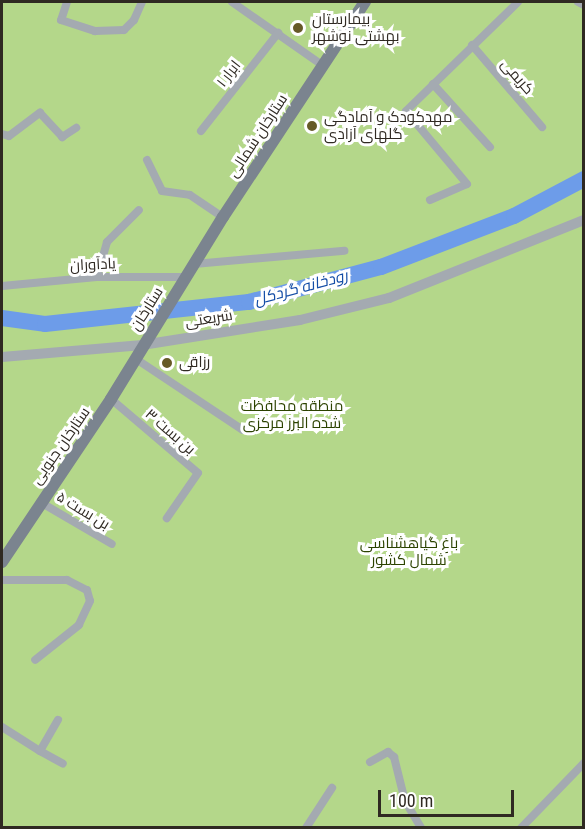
<!DOCTYPE html>
<html>
<head>
<meta charset="utf-8">
<style>
	body { margin:0 }
	#map { position:relative; width:585px; height:829px; overflow:hidden; background:#fff8f1; font-family:"Roboto Condensed",Cairo,sans-serif }
	div>[style] { position:absolute }
	.green>* { inset:0; background:#b4d78a; transform-origin:0 0 }
	.river>* { height:16px; margin:-8px; padding:0 8px; transform-origin:8px; border-radius:8px; background:#6d9ce9 }
	.minor>* { height:8px; margin:-4px; padding:0 4px; transform-origin:4px; border-radius:4px; background:#a4aab1 }
	.tertiary>* { height:10px; margin:-5px; padding:0 5px; transform-origin:5px; border-radius:5px; background:#a4aab1 }
	.secondary>* { height:12px; margin:-6px; padding:0 6px; transform-origin:6px; border-radius:6px; background:#7b848f }
	.dots>* { width:16px; height:16px; translate:-50% -50%; box-sizing:border-box; border:3px solid #fff; border-radius:50% }
	span { translate:-50% -50%; white-space:nowrap; text-align:center; line-height:1.15; -webkit-text-stroke:6px #fff; paint-order:stroke }
	.poi-label { font-size:15px; color:#2f2922 }
	.left { translate:0 -50%; text-align:left }
	.street-label { font-size:15px; color:#2f2922 }
	.park-label { font-size:15px; color:#2c4300 }
	.water-label { font-size:16px; color:#144da6; font-style:italic }
	.frame { position:absolute; inset:0; border:3px solid #2f2922; pointer-events:none }
	.scale { position:absolute; left:378px; top:790px; width:136px; height:27px; box-sizing:border-box; border:3px solid #2f2922; border-top:0; padding-left:8px; font-size:18px; line-height:21px; white-space:nowrap; color:#2f2922; -webkit-text-stroke:4px #fff; paint-order:stroke }
</style>
</head>
<body>
<div id="map">
	<div class="green">
		<i style="left:2px;top:2px;width:581px;height:826px"></i>
	</div>
	<div class="river">
		<i style="left:2px;top:318px;width:43px;rotate:7.9deg"></i>
		<i style="left:45px;top:324px;width:205px;rotate:-6.2deg"></i>
		<i style="left:249px;top:302px;width:137px;rotate:-14.9deg"></i>
		<i style="left:381px;top:267px;width:142px;rotate:-21deg"></i>
		<i style="left:514px;top:216px;width:79px;rotate:-27.9deg"></i>
	</div>
	<div class="minor">
		<i style="left:67px;top:2px;width:19px;rotate:108deg"></i>
		<i style="left:61px;top:20px;width:36px;rotate:18deg"></i>
		<i style="left:95px;top:31px;width:29px;rotate:-2deg"></i>
		<i style="left:124px;top:30px;width:14px;rotate:-45deg"></i>
		<i style="left:134px;top:20px;width:20px;rotate:-66deg"></i>
		<i style="left:232px;top:2px;width:110px;rotate:35deg"></i>
		<i style="left:578px;top:2px;width:7px;rotate:27deg"></i>
		<i style="left:472px;top:45px;width:108px;rotate:49.5deg"></i>
		<i style="left:433px;top:84px;width:85px;rotate:47.9deg"></i>
		<i style="left:201px;top:131px;width:125px;rotate:-51.8deg"></i>
		<i style="left:2px;top:134px;width:7px;rotate:16deg"></i>
		<i style="left:9px;top:136px;width:39px;rotate:-37deg"></i>
		<i style="left:40px;top:113px;width:33px;rotate:47deg"></i>
		<i style="left:62px;top:137px;width:17px;rotate:-33deg"></i>
		<i style="left:147px;top:160px;width:34px;rotate:64deg"></i>
		<i style="left:162px;top:191px;width:28px;rotate:8deg"></i>
		<i style="left:190px;top:195px;width:40px;rotate:34deg"></i>
		<i style="left:430px;top:200px;width:40px;rotate:-23.4deg"></i>
		<i style="left:467px;top:184px;width:95px;rotate:-129.9deg"></i>
		<i style="left:406px;top:111px;width:156px;rotate:-44.2deg"></i>
		<i style="left:194px;top:264px;width:151px;rotate:-5deg"></i>
		<i style="left:97px;top:277px;width:36px;rotate:-74deg"></i>
		<i style="left:107px;top:242px;width:45px;rotate:-45deg"></i>
		<i style="left:2px;top:286px;width:95px;rotate:-5.4deg"></i>
		<i style="left:97px;top:277px;width:88px"></i>
		<i style="left:136px;top:359px;width:128px;rotate:33.6deg"></i>
		<i style="left:111px;top:399px;width:114px;rotate:40.4deg"></i>
		<i style="left:198px;top:473px;width:55px;rotate:124.6deg"></i>
		<i style="left:40px;top:502px;width:83px;rotate:30.3deg"></i>
		<i style="left:2px;top:580px;width:65px"></i>
		<i style="left:67px;top:580px;width:22px;rotate:27deg"></i>
		<i style="left:87px;top:590px;width:11px;rotate:75deg"></i>
		<i style="left:90px;top:601px;width:26px;rotate:115deg"></i>
		<i style="left:79px;top:625px;width:56px;rotate:141.5deg"></i>
		<i style="left:2px;top:727px;width:45px;rotate:32.3deg"></i>
		<i style="left:40px;top:751px;width:36px;rotate:-60deg"></i>
		<i style="left:40px;top:751px;width:26px;rotate:29deg"></i>
		<i style="left:370px;top:762px;width:21px;rotate:-29deg"></i>
		<i style="left:388px;top:752px;width:8px;rotate:40deg"></i>
		<i style="left:394px;top:757px;width:45px;rotate:76deg"></i>
		<i style="left:405px;top:801px;width:31px;rotate:59deg"></i>
		<i style="left:306px;top:828px;width:48px;rotate:-57deg"></i>
		<i style="left:521px;top:828px;width:91px;rotate:-45.9deg"></i>
	</div>
	<div class="tertiary">
		<i style="left:2px;top:357px;width:141px;rotate:-4.9deg"></i>
		<i style="left:142px;top:345px;width:160px;rotate:-9deg"></i>
		<i style="left:300px;top:320px;width:92px;rotate:-13.9deg"></i>
		<i style="left:389px;top:298px;width:210px;rotate:-21.8deg"></i>
	</div>
	<div class="secondary">
		<i style="left:2px;top:562px;width:196px;rotate:-56.2deg"></i>
		<i style="left:111px;top:399px;width:214px;rotate:-58.4deg"></i>
		<i style="left:223px;top:217px;width:258px;rotate:-56.6deg"></i>
	</div>
	<div class="dots">
		<i style="left:298px;top:28px;background:#665a27"></i>
		<i style="left:312px;top:126px;background:#665a27"></i>
		<i style="left:167px;top:363px;background:#665a27"></i>
	</div>
	<div class="poi-label">
		<span class="left" style="left:312px;top:28px">بیمارستان<br>بهشتی نوشهر</span>
		<span class="left" style="left:324px;top:126px">مهدکودک و آمادگی<br>گلهای آزادی</span>
		<span class="left" style="left:179px;top:363px">رزاقی</span>
	</div>
	<div class="street-label">
		<span style="left:229px;top:74px;rotate:-52deg">ابرار ۱</span>
		<span style="left:517px;top:77px;rotate:49deg">کریمی</span>
		<span style="left:258px;top:136px;rotate:-57deg">ستارخان شمالی</span>
		<span style="left:93px;top:265px;rotate:-3deg">یادآوران</span>
		<span style="left:147px;top:309px;rotate:-58deg">ستارخان</span>
		<span style="left:209px;top:319px;rotate:-9deg">شریعتی</span>
		<span style="left:170px;top:432px;rotate:41deg">بن بست ۳</span>
		<span style="left:61px;top:446px;rotate:-55deg">ستارخان جنوبی</span>
		<span style="left:83px;top:511px;rotate:31deg">بن بست ۵</span>
	</div>
	<div class="park-label">
		<span style="left:292px;top:415px">منطقه محافظت<br>شده البرز مرکزی</span>
		<span style="left:409px;top:552px">باغ گیاهشناسی<br>شمال کشور</span>
	</div>
	<div class="water-label">
		<span style="left:301px;top:288px;rotate:-15deg">رودخانه گردکل</span>
	</div>
	<div class="frame"></div>
	<div class="scale">100 m</div>
</div>
</body>
</html>
